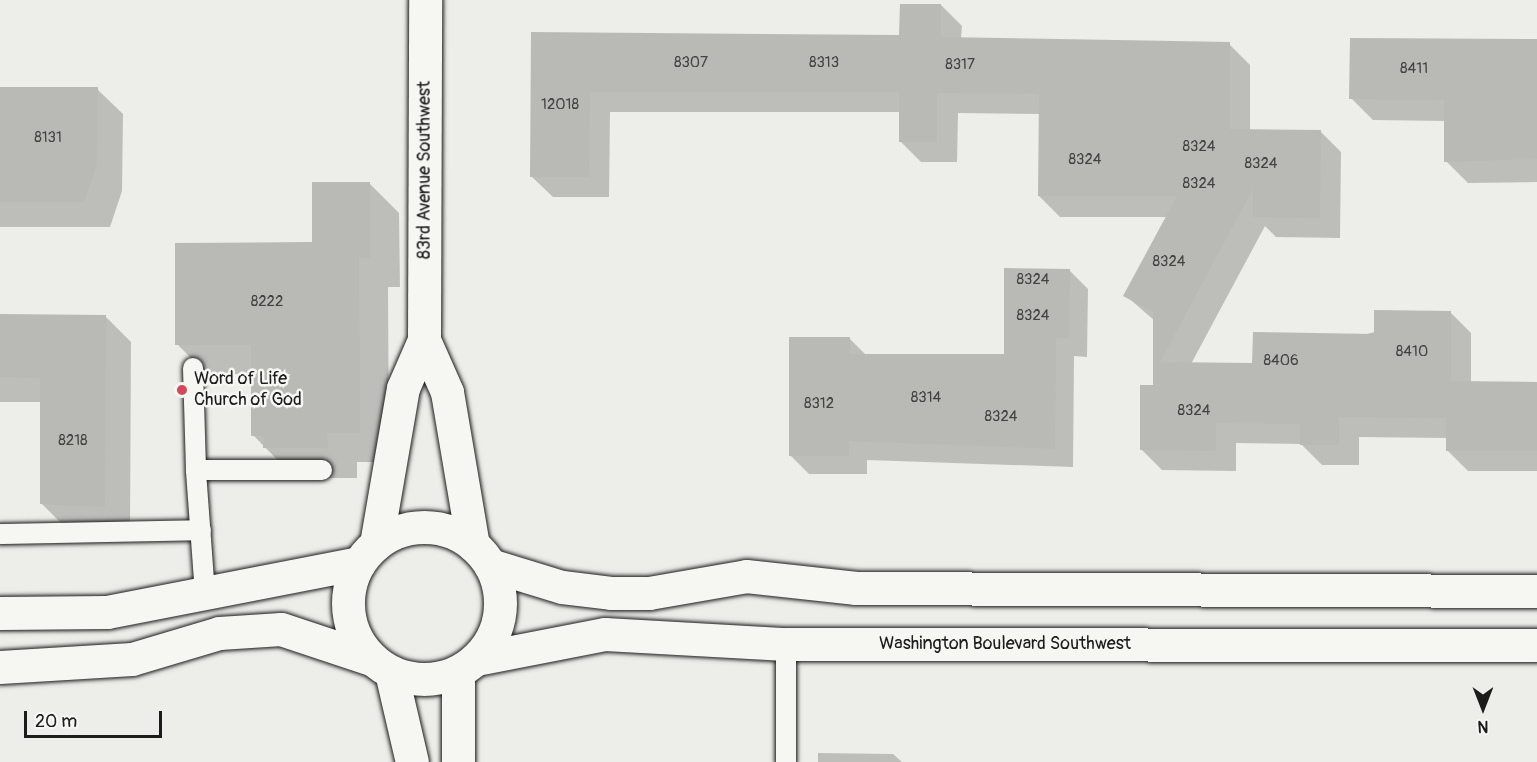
<!DOCTYPE html>
<html>
<head>
<meta charset="utf-8">
<style>
	body { margin:0 }
	#map { position:relative; width:1537px; height:762px; overflow:hidden; background:#edede9; font-family:Pangolin,sans-serif }
	div>[style] { position:absolute }
	.shadow>* { inset:0; background:#0003 }
	.building>* { inset:0; background:#b9b9b6 }
	.roads { filter:drop-shadow(0 0 2px #1c1c1c) drop-shadow(0 0 2px #1c1c1c) }
	.service>* { height:20px; margin:-10px; padding:0 10px; transform-origin:10px; border-radius:10px; background:#f6f6f2 }
	.minor>* { height:33px; margin:-16.5px; padding:0 16.5px; transform-origin:16.5px; border-radius:16.5px; background:#f6f6f2 }
	.secondary>* { height:33px; margin:-16.5px; padding:0 16.5px; transform-origin:16.5px; border-radius:16.5px; background:#f6f6f2 }
	.secondary>.ring { margin:-16.5px; padding:0; box-sizing:content-box; background:none; border:33px solid #f6f6f2; border-radius:50% }
	.dots>* { width:16px; height:16px; translate:-50% -50%; box-sizing:border-box; border:3px solid #f6f6f2; border-radius:50% }
	span { translate:-50% -50%; white-space:nowrap; text-align:center; line-height:1.15; -webkit-text-stroke:5px #f6f6f2; paint-order:stroke }
	.number-label { font-size:15px; color:#434342 }
	.number-label span { -webkit-text-stroke-width:0 }
	.street-label { font-size:18px; color:#1c1c1c }
	.poi-label { font-size:18px; color:#1c1c1c }
	.left { translate:0 -50%; text-align:left }
	.north { position:absolute; left:1453px; top:678px; width:60px; height:60px; -webkit-text-stroke:4px #f6f6f2; paint-order:stroke; rotate:180deg; font-size:16px; font-weight:700; line-height:24px; text-align:center; color:#1c1c1c }
	.north::after { content:''; display:block; margin:auto; width:21px; height:27px; background:#1c1c1c; clip-path:polygon(50% 0,100% 100%,50% 72%,0 100%) }
	.scale { position:absolute; left:24px; top:711px; width:138px; height:27px; box-sizing:border-box; border:3px solid #1c1c1c; border-top:0; padding-left:8px; font-size:18px; line-height:21px; white-space:nowrap; color:#1c1c1c; -webkit-text-stroke:4px #f6f6f2; paint-order:stroke }
</style>
</head>
<body>
<div id="map">
	<div class="shadow">
		<i style="clip-path:polygon(941px 5px,962px 26px,961px 39px,1229px 44px,1250px 65px,1250px 130px,1320px 131px,1341px 152px,1340px 238px,1276px 237px,1265px 226px,1191px 364px,1254px 364px,1450px 312px,1471px 333px,1471px 383px,1537px 383px,1537px 471px,1468px 471px,1447px 450px,1447px 438px,1359px 437px,1359px 465px,1322px 465px,1301px 444px,1236px 443px,1236px 471px,1162px 470px,1141px 449px,1155px 387px,1155px 321px,1125px 295px,1167px 217px,1060px 217px,1039px 196px,1040px 114px,958px 113px,957px 162px,921px 162px,900px 141px,900px 112px,610px 112px,609px 197px,553px 197px,532px 177px,533px 34px,901px 37px)"></i>
		<i style="clip-path:polygon(1537px 40px,1537px 182px,1468px 183px,1446px 161px,1446px 121px,1373px 120px,1351px 98px)"></i>
		<i style="clip-path:polygon(0 89px,97px 89px,123px 114px,122px 191px,110px 227px,0 227px)"></i>
		<i style="clip-path:polygon(369px 183px,399px 213px,400px 287px,388px 287px,389px 462px,357px 462px,357px 478px,295px 478px,253px 435px,252px 374px,207px 374px,177px 344px,313px 244px)"></i>
		<i style="clip-path:polygon(1069px 270px,1088px 289px,1087px 357px,1074px 356px,1073px 467px,867px 460px,867px 474px,809px 474px,790px 455px,849px 338px,866px 355px,1006px 355px)"></i>
		<i style="clip-path:polygon(0 316px,105px 316px,131px 342px,130px 531px,67px 529px,42px 504px,42px 402px,0 402px)"></i>
		<i style="clip-path:polygon(818px 753px,893px 754px,902px 762px,818px 762px)"></i>
	</div>
	<div class="building">
		<i style="clip-path:polygon(900px 4px,941px 4px,941px 37px,1230px 42px,1230px 129px,1321px 130px,1320px 218px,1253px 217px,1253px 189px,1160px 362px,1252px 363px,1253px 332px,1374px 334px,1374px 310px,1451px 311px,1451px 381px,1537px 382px,1537px 451px,1446px 451px,1446px 418px,1339px 417px,1339px 445px,1300px 445px,1300px 424px,1216px 423px,1216px 451px,1140px 450px,1140px 385px,1153px 385px,1153px 312px,1123px 296px,1177px 196px,1038px 196px,1039px 94px,937px 93px,937px 142px,899px 142px,899px 92px,590px 92px,589px 177px,530px 177px,531px 32px,899px 35px)"></i>
		<i style="clip-path:polygon(1350px 38px,1537px 39px,1537px 159px,1444px 162px,1444px 100px,1349px 99px)"></i>
		<i style="clip-path:polygon(0 87px,98px 87px,97px 165px,84px 202px,0 202px)"></i>
		<i style="clip-path:polygon(312px 182px,370px 182px,370px 258px,359px 258px,360px 433px,327px 433px,328px 448px,263px 448px,263px 436px,251px 436px,251px 345px,175px 345px,175px 243px,312px 242px)"></i>
		<i style="clip-path:polygon(1004px 268px,1070px 269px,1069px 338px,1056px 338px,1055px 449px,849px 441px,849px 456px,789px 456px,789px 337px,850px 337px,850px 354px,1004px 354px)"></i>
		<i style="clip-path:polygon(0 314px,106px 315px,105px 507px,40px 504px,40px 378px,0 377px)"></i>
	</div>
	<div class="roads">
		<div class="service">
			<i style="left:193px;top:368px;width:102px;rotate:88.3deg"></i>
			<i style="left:0;top:534px;width:201px;rotate:-1.1deg"></i>
			<i style="left:205px;top:594px;width:124px;rotate:-94.2deg"></i>
			<i style="left:196px;top:470px;width:126px"></i>
			<i style="left:786px;top:762px;width:118px;rotate:-90deg"></i>
		</div>
		<div class="minor">
			<i style="left:424px;top:340px;width:57px;rotate:66.1deg"></i>
			<i style="left:447px;top:392px;width:155px;rotate:80.4deg"></i>
			<i style="left:376px;top:544px;width:158px;rotate:-80.2deg"></i>
			<i style="left:403px;top:388px;width:52px;rotate:-66.4deg"></i>
			<i style="left:424px;top:340px;width:340px;rotate:-89.8deg"></i>
			<i style="left:391px;top:672px;width:92px;rotate:76.9deg"></i>
			<i style="left:458px;top:672px;width:90px;rotate:90deg"></i>
		</div>
		<div class="secondary">
			<i class="ring" style="left:348px;top:527px;width:119px;height:119px"></i>
			<i style="left:490px;top:565px;width:75px;rotate:17deg"></i>
			<i style="left:562px;top:587px;width:49px;rotate:7deg"></i>
			<i style="left:611px;top:593px;width:38px"></i>
			<i style="left:649px;top:593px;width:98px;rotate:-9.9deg"></i>
			<i style="left:746px;top:576px;width:111px;rotate:6.2deg"></i>
			<i style="left:856px;top:588px;width:681px;rotate:0.25deg"></i>
			<i style="left:0;top:613px;width:107px;rotate:-0.5deg"></i>
			<i style="left:107px;top:612px;width:257px;rotate:-11deg"></i>
			<i style="left:476px;top:659px;width:131px;rotate:-11deg"></i>
			<i style="left:605px;top:634px;width:181px;rotate:3.2deg"></i>
			<i style="left:786px;top:644px;width:751px;rotate:0.08deg"></i>
			<i style="left:0;top:667px;width:132px;rotate:-3.5deg"></i>
			<i style="left:132px;top:659px;width:91px;rotate:-16.6deg"></i>
			<i style="left:219px;top:633px;width:62px;rotate:-3.7deg"></i>
			<i style="left:281px;top:629px;width:95px;rotate:18.4deg"></i>
		</div>
	</div>
	<div class="dots">
		<i style="left:182px;top:390px;background:#d1495b"></i>
	</div>
	<div class="number-label">
		<span style="left:691px;top:63px">8307</span>
		<span style="left:824px;top:63px">8313</span>
		<span style="left:960px;top:65px">8317</span>
		<span style="left:1414px;top:69px">8411</span>
		<span style="left:560px;top:105px">12018</span>
		<span style="left:48px;top:138px">8131</span>
		<span style="left:1199px;top:147px">8324</span>
		<span style="left:1085px;top:160px">8324</span>
		<span style="left:1261px;top:164px">8324</span>
		<span style="left:1199px;top:184px">8324</span>
		<span style="left:1169px;top:262px">8324</span>
		<span style="left:1033px;top:280px">8324</span>
		<span style="left:267px;top:302px">8222</span>
		<span style="left:1033px;top:316px">8324</span>
		<span style="left:1412px;top:352px">8410</span>
		<span style="left:1281px;top:361px">8406</span>
		<span style="left:926px;top:398px">8314</span>
		<span style="left:819px;top:404px">8312</span>
		<span style="left:1194px;top:411px">8324</span>
		<span style="left:1001px;top:417px">8324</span>
		<span style="left:73px;top:441px">8218</span>
	</div>
	<div class="street-label">
		<span style="left:425px;top:170px;rotate:-90deg">83rd Avenue Southwest</span>
		<span style="left:1005px;top:644px">Washington Boulevard Southwest</span>
	</div>
	<div class="poi-label">
		<span class="left" style="left:194px;top:390px">Word of Life<br>Church of God</span>
	</div>
	<div class="north">N</div>
	<div class="scale">20 m</div>
</div>
</body>
</html>
